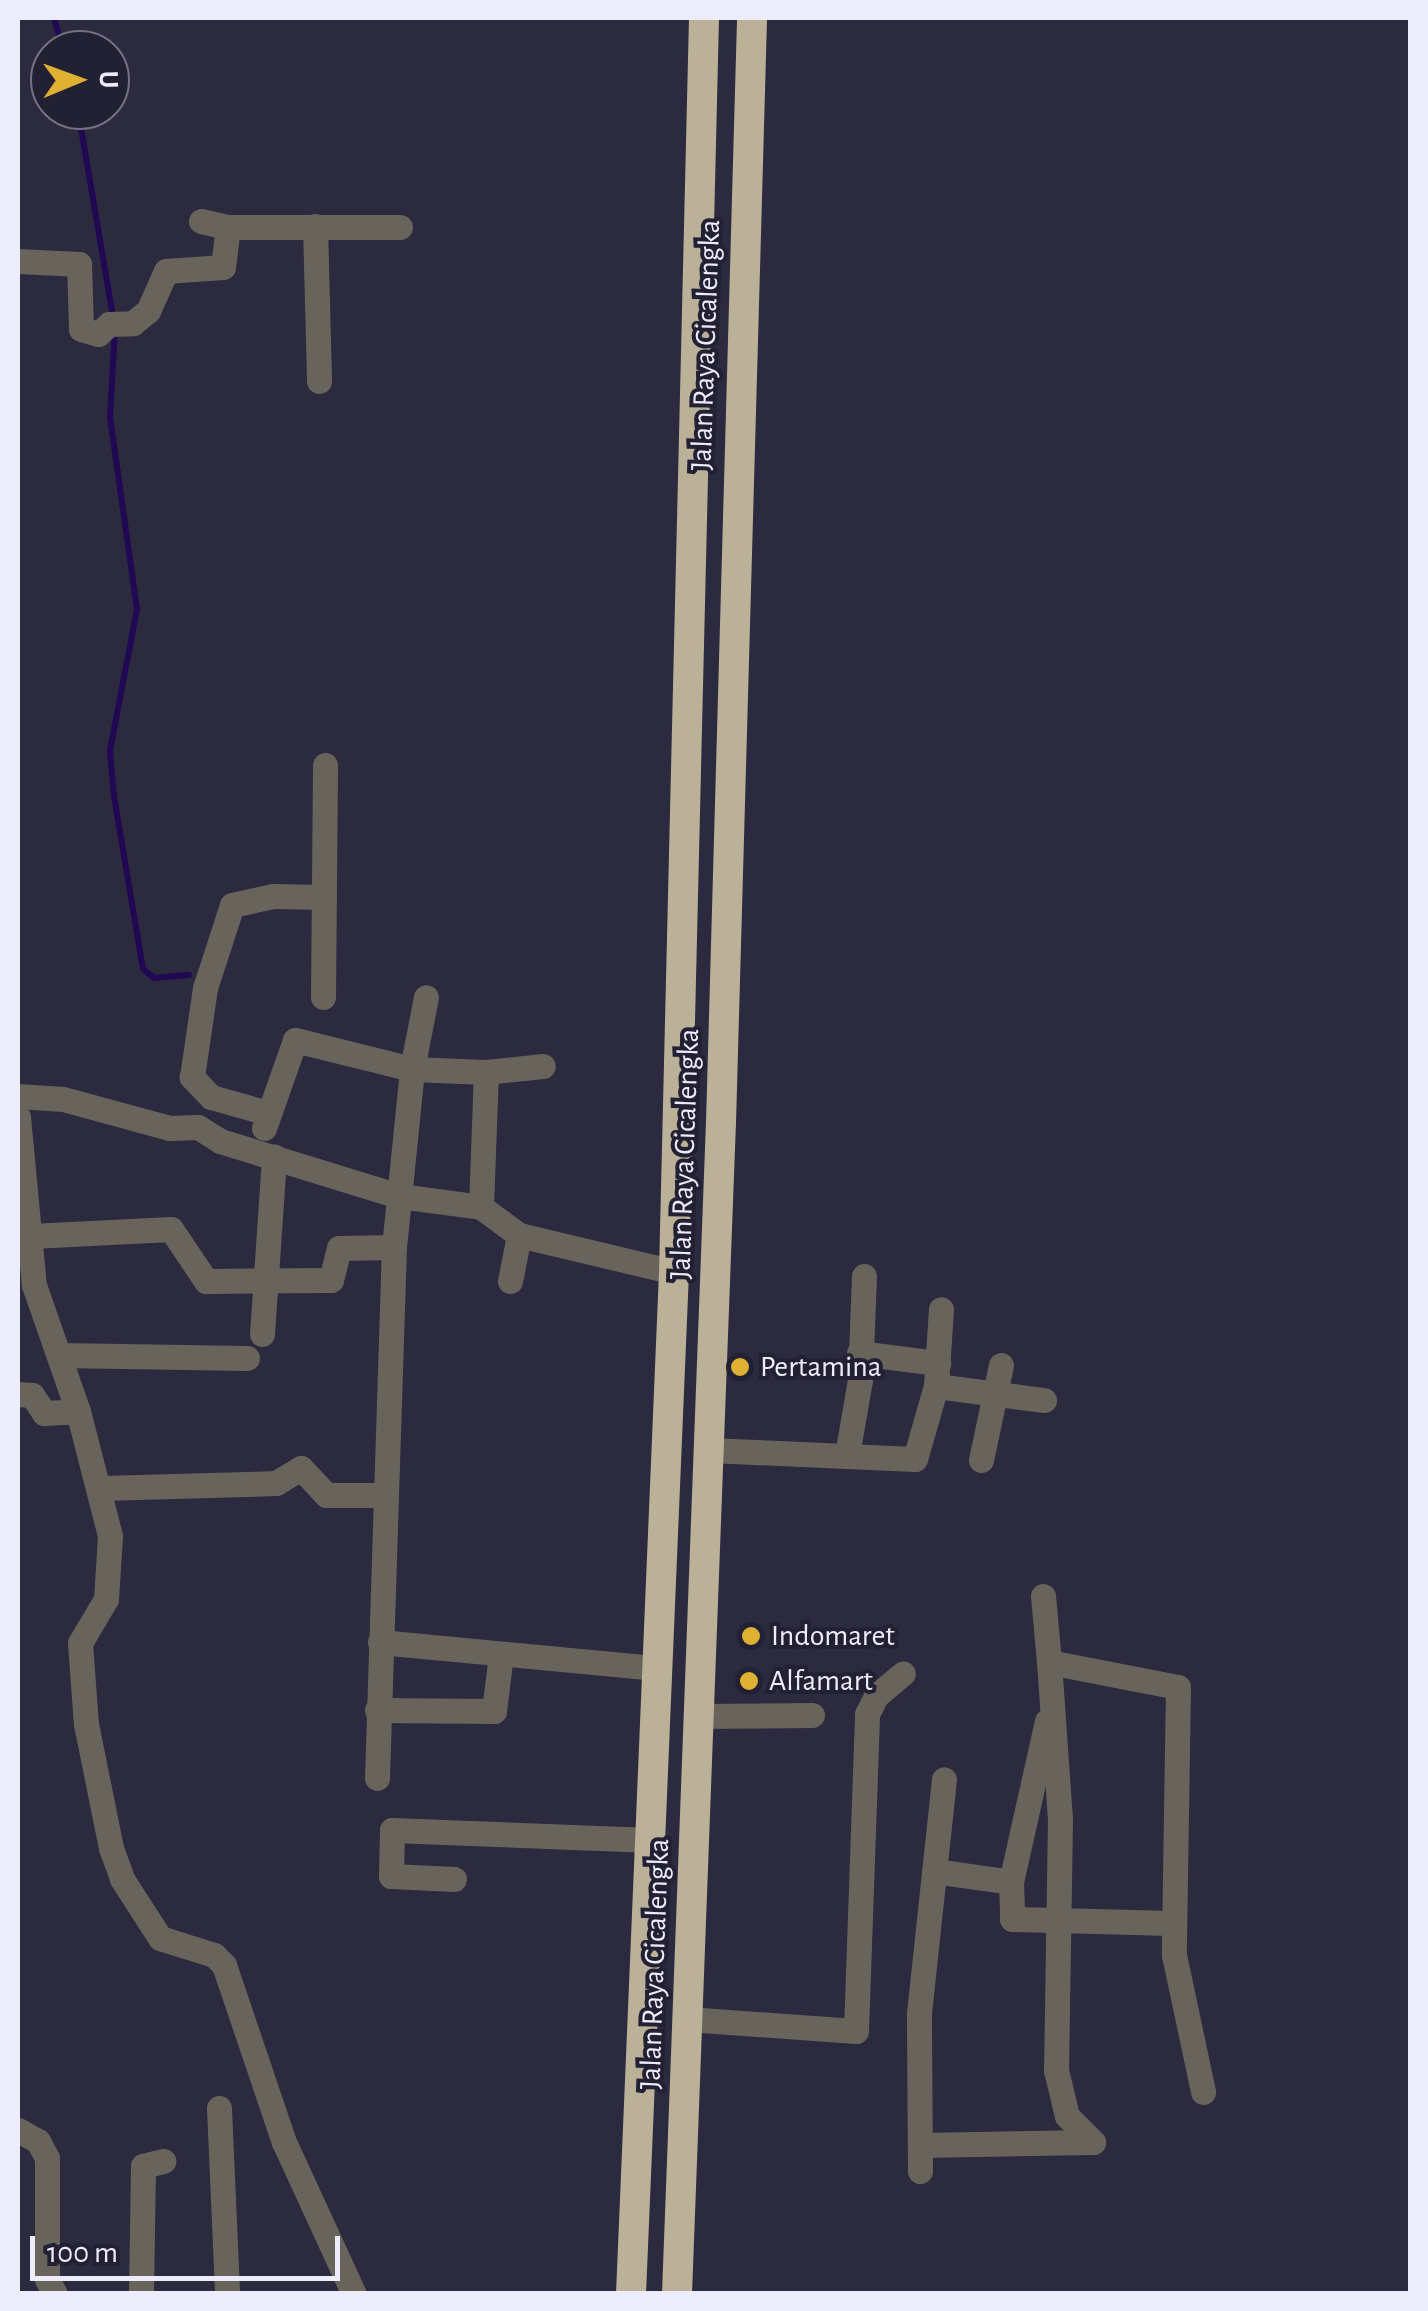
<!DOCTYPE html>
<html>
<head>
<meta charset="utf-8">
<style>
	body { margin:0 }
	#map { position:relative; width:1428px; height:2311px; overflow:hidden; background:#2c2a3e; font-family:"Alegreya Sans",sans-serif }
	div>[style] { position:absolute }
	.stream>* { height:6px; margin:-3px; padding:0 3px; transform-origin:3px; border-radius:3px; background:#200852 }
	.minor>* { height:25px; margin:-12.5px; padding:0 12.5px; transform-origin:12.5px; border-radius:12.5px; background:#69645b }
	.highway>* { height:30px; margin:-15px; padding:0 15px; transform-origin:15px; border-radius:15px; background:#bbb098 }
	.dots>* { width:28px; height:28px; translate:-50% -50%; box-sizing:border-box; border:5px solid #222134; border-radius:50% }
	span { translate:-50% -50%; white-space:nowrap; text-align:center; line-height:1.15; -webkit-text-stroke:8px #222134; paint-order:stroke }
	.street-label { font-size:30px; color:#edecfa }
	.poi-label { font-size:30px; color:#edecfa }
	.left { translate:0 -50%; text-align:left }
	.frame { position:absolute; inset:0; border:20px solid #edecfa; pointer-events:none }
	.north { position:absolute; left:30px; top:30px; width:100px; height:100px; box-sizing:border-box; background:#222134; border:2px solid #737283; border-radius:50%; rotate:89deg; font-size:28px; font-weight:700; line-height:40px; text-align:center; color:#edecfa }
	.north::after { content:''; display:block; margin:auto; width:35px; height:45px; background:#deb133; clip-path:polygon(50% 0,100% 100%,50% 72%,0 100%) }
	.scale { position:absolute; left:30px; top:2236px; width:310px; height:45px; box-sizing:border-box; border:5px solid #edecfa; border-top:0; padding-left:12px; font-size:30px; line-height:35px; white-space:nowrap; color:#edecfa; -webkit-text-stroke:8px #222134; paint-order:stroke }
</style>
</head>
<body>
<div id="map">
	<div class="stream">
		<i style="left:54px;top:18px;width:33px;rotate:74deg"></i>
		<i style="left:78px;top:110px;width:209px;rotate:80.4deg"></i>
		<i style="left:115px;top:328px;width:89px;rotate:93.2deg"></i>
		<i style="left:110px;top:417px;width:194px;rotate:82deg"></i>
		<i style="left:137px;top:609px;width:145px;rotate:100.8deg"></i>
		<i style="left:110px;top:751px;width:45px;rotate:84.9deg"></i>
		<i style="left:114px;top:796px;width:175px;rotate:80.5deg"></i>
		<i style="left:143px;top:969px;width:14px;rotate:39deg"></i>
		<i style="left:154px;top:978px;width:35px;rotate:-5deg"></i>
	</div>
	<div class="minor">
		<i style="left:201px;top:221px;width:28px;rotate:13deg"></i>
		<i style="left:228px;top:227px;width:172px"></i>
		<i style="left:315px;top:226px;width:155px;rotate:88.5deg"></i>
		<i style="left:18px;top:261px;width:61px;rotate:2.8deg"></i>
		<i style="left:79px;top:264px;width:65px;rotate:88.2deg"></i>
		<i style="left:81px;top:329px;width:18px;rotate:16deg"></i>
		<i style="left:98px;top:334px;width:15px;rotate:-42deg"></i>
		<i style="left:109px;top:324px;width:24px;rotate:-2deg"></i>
		<i style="left:133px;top:323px;width:19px;rotate:-39deg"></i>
		<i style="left:148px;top:311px;width:44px;rotate:-65.8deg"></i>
		<i style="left:166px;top:271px;width:57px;rotate:-4deg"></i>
		<i style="left:223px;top:267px;width:40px;rotate:-82.9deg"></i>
		<i style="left:323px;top:997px;width:232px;rotate:-89.5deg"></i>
		<i style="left:18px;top:1096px;width:45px;rotate:3.8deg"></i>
		<i style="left:63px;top:1099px;width:111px;rotate:15.2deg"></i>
		<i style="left:170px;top:1128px;width:28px;rotate:-2deg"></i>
		<i style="left:198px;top:1127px;width:26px;rotate:32deg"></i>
		<i style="left:220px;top:1141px;width:187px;rotate:17.1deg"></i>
		<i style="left:399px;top:1196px;width:83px;rotate:7.6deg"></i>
		<i style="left:481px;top:1207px;width:47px;rotate:36.4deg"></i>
		<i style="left:519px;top:1235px;width:159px;rotate:13.4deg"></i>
		<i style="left:268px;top:1113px;width:59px;rotate:-164.3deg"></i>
		<i style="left:211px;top:1097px;width:28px;rotate:-134deg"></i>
		<i style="left:192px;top:1077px;width:90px;rotate:-81.7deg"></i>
		<i style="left:205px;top:988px;width:87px;rotate:-72deg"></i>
		<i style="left:232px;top:905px;width:42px;rotate:-12.4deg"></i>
		<i style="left:273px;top:896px;width:51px;rotate:1.1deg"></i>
		<i style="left:18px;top:1117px;width:169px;rotate:84.6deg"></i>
		<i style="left:34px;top:1285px;width:133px;rotate:70.8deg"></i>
		<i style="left:78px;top:1411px;width:129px;rotate:75.6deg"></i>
		<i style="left:110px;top:1536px;width:63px;rotate:93.6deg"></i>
		<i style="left:106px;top:1599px;width:51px;rotate:120.6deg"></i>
		<i style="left:80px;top:1643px;width:81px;rotate:85.8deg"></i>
		<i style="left:86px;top:1724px;width:126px;rotate:78.6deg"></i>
		<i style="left:111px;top:1848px;width:33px;rotate:70deg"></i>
		<i style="left:122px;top:1879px;width:70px;rotate:57.2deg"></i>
		<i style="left:160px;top:1938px;width:57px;rotate:17.5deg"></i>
		<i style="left:214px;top:1955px;width:14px;rotate:45deg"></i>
		<i style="left:224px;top:1965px;width:187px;rotate:71.3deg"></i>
		<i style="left:284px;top:2142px;width:167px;rotate:65.3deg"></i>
		<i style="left:264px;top:1128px;width:93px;rotate:-70.6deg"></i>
		<i style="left:295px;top:1040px;width:121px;rotate:13.9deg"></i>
		<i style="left:412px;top:1069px;width:74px;rotate:2.3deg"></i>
		<i style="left:481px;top:1207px;width:135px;rotate:-87.9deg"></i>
		<i style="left:486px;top:1072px;width:57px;rotate:-6deg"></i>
		<i style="left:31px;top:1236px;width:140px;rotate:-2.9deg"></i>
		<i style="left:171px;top:1229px;width:63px;rotate:56.1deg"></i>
		<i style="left:206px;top:1281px;width:125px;rotate:-0.5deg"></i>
		<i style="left:331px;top:1280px;width:33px;rotate:-76deg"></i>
		<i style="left:339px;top:1248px;width:55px;rotate:-1deg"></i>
		<i style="left:510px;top:1281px;width:47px;rotate:-78.9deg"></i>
		<i style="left:262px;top:1334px;width:178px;rotate:-86.1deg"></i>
		<i style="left:859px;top:1353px;width:80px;rotate:7.2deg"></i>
		<i style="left:59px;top:1355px;width:188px;rotate:0.9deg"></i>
		<i style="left:936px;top:1386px;width:109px;rotate:7.4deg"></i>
		<i style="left:18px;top:1394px;width:14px;rotate:4deg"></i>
		<i style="left:32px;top:1395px;width:22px;rotate:56deg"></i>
		<i style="left:44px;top:1413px;width:34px;rotate:-3deg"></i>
		<i style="left:709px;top:1450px;width:206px;rotate:2.5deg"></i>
		<i style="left:915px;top:1459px;width:76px;rotate:-74deg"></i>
		<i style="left:936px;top:1386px;width:77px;rotate:-86.3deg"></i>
		<i style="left:847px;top:1455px;width:76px;rotate:-80.2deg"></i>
		<i style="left:860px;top:1380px;width:104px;rotate:-87.8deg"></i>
		<i style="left:981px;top:1460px;width:97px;rotate:-78.1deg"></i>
		<i style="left:101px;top:1488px;width:175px;rotate:-1.6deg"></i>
		<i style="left:276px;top:1483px;width:29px;rotate:-31deg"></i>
		<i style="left:301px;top:1468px;width:37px;rotate:47deg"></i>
		<i style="left:326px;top:1495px;width:59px"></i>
		<i style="left:1043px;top:1596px;width:66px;rotate:84.8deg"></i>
		<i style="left:1049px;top:1662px;width:131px;rotate:11deg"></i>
		<i style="left:1178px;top:1687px;width:268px;rotate:90.9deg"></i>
		<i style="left:1174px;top:1955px;width:140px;rotate:78deg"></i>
		<i style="left:380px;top:1642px;width:278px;rotate:5.4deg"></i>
		<i style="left:1049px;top:1662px;width:156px;rotate:86deg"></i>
		<i style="left:1060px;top:1818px;width:252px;rotate:90.9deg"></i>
		<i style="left:1056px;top:2070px;width:47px;rotate:76.6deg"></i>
		<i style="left:1067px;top:2116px;width:37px;rotate:45deg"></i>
		<i style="left:377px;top:1710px;width:117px;rotate:0.5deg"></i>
		<i style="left:494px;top:1711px;width:57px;rotate:-83deg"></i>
		<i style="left:700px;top:1716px;width:112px;rotate:-0.5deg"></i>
		<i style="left:377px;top:1778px;width:531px;rotate:-88.17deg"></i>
		<i style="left:394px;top:1247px;width:179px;rotate:-84.2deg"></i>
		<i style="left:412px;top:1069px;width:73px;rotate:-79deg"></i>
		<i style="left:934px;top:1871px;width:78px;rotate:8.1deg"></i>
		<i style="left:1011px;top:1882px;width:37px;rotate:88deg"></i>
		<i style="left:1012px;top:1919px;width:160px;rotate:1.4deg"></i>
		<i style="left:454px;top:1879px;width:63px;rotate:-177.3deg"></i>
		<i style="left:391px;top:1876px;width:46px;rotate:-88.8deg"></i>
		<i style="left:392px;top:1830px;width:259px;rotate:2.2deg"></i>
		<i style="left:1011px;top:1882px;width:165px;rotate:-77.4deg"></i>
		<i style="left:687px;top:2019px;width:169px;rotate:4.1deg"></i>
		<i style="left:856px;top:2031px;width:317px;rotate:-88deg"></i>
		<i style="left:867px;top:1714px;width:20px;rotate:-63deg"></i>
		<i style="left:876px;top:1696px;width:35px;rotate:-40deg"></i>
		<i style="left:219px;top:2108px;width:186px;rotate:87.5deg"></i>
		<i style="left:18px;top:2130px;width:23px;rotate:29deg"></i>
		<i style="left:38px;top:2141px;width:19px;rotate:62deg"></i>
		<i style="left:47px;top:2158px;width:121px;rotate:90deg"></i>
		<i style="left:47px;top:2279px;width:17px;rotate:62deg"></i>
		<i style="left:920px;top:2145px;width:173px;rotate:-1deg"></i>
		<i style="left:920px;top:2171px;width:158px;rotate:-90.4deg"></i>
		<i style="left:919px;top:2013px;width:235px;rotate:-83.9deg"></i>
		<i style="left:141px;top:2294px;width:128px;rotate:-89.1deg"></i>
		<i style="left:143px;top:2166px;width:21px;rotate:-14deg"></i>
	</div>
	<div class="highway">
		<i style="left:631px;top:2294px;width:1023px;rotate:-87.59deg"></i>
		<i style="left:674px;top:1272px;width:1254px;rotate:-88.63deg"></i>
		<i style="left:677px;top:2294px;width:1172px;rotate:-87.85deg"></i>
		<i style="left:721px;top:1123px;width:1105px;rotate:-88.39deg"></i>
	</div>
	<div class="dots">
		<i style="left:740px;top:1367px;background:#deb133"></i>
		<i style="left:751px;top:1636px;background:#deb133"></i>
		<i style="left:749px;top:1681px;background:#deb133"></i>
	</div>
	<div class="street-label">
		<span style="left:706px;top:345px;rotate:-88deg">Jalan Raya Cicalengka</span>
		<span style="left:685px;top:1154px;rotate:-88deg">Jalan Raya Cicalengka</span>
		<span style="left:655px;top:1964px;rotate:-88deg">Jalan Raya Cicalengka</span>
	</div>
	<div class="poi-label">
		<span class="left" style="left:760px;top:1367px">Pertamina</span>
		<span class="left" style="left:771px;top:1636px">Indomaret</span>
		<span class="left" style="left:769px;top:1681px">Alfamart</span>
	</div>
	<div class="frame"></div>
	<div class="north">U</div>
	<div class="scale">100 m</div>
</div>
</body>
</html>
